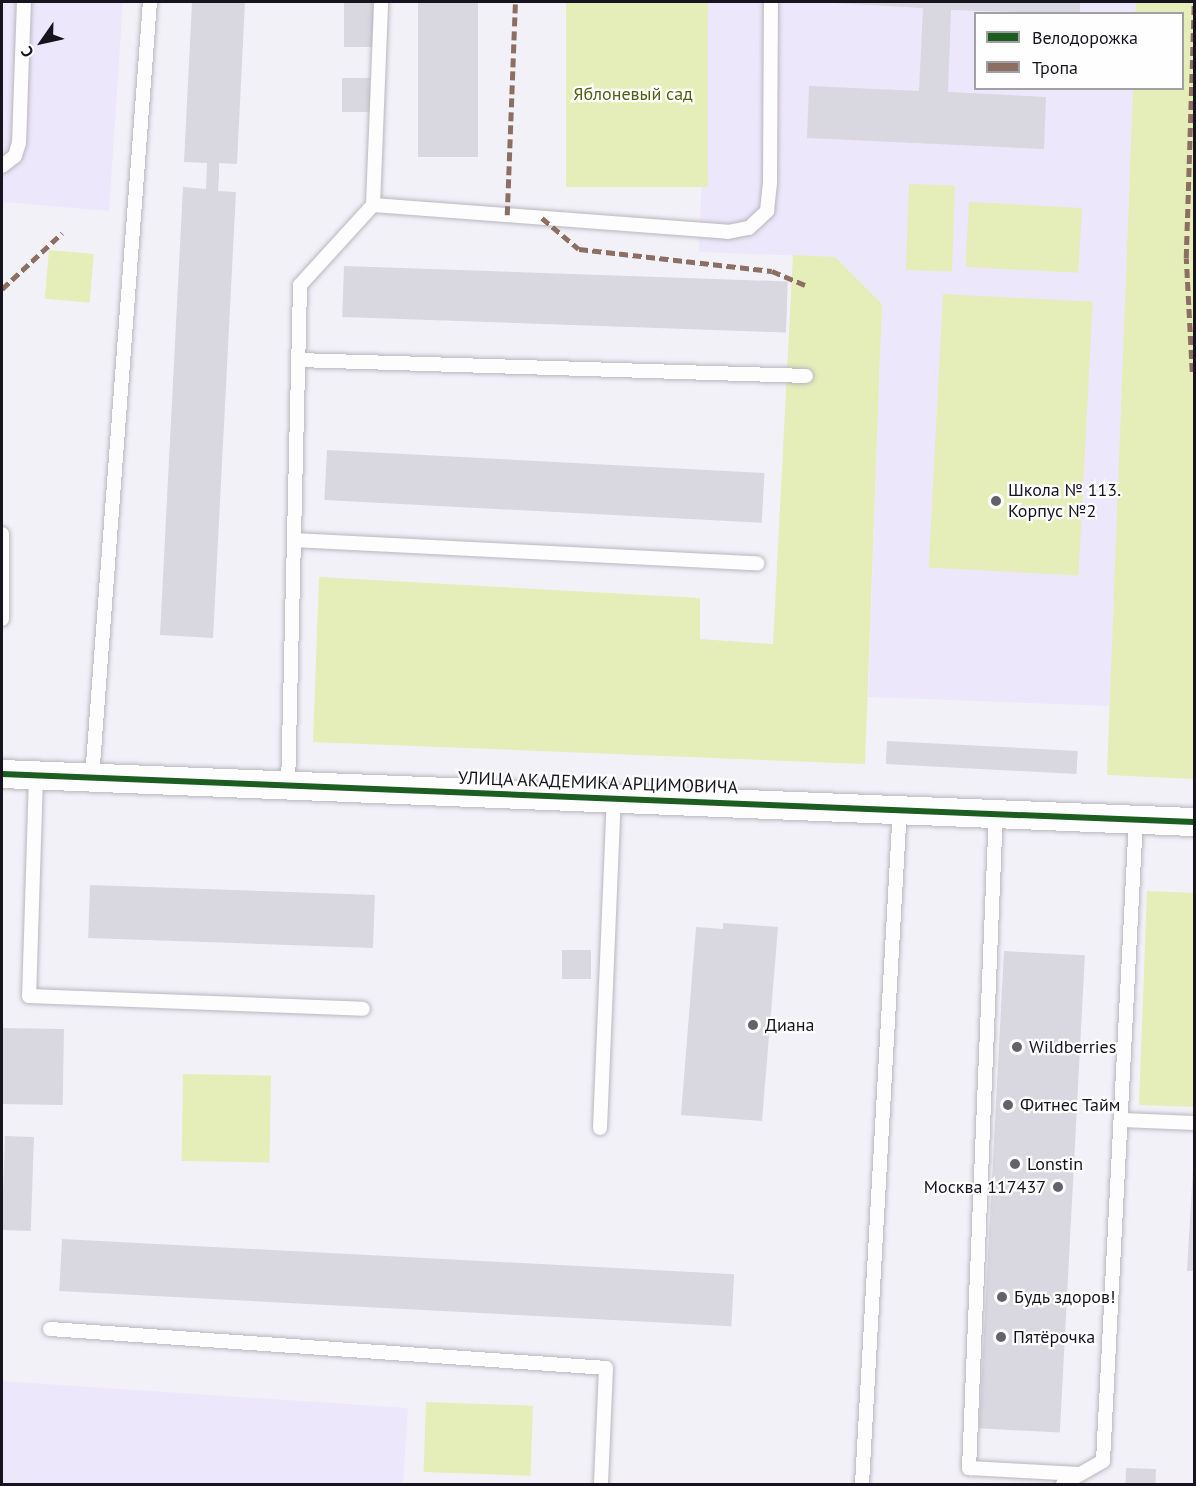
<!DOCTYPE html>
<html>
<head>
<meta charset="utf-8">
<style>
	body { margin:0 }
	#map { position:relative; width:1196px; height:1486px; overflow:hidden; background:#f3f1f8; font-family:"PT Sans",sans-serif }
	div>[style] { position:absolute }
	.built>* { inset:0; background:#ede7fb }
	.green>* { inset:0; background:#e5edb9; transform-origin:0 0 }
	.building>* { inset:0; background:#d9d7df; transform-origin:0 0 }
	.roads { filter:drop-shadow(0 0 2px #b8b6be) drop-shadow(0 0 2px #b8b6be) }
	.lane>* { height:14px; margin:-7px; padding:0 7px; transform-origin:7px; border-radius:7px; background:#fdfdfe }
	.street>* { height:28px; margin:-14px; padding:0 14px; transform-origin:14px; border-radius:14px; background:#fdfdfe }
	.quiet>* { height:4.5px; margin-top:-2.25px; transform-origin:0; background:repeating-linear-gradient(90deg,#8d6e63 0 9px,transparent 0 13.5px) }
	.cycleway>* { height:6px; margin:-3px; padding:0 3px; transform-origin:3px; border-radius:3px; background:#1b5e20 }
	.dots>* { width:16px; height:16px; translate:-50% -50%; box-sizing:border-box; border:3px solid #fefefe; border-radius:50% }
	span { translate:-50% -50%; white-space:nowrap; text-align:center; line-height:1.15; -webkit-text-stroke:4.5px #fefefe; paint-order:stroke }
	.park-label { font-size:18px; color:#535e13 }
	.poi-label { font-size:18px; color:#17141f }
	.left { translate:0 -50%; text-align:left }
	.right { translate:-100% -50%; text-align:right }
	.street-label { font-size:18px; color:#17141f }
	.frame { position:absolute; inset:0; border:3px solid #17141f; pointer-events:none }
	.legend { position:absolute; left:974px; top:12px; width:210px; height:78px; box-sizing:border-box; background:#fefefe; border:2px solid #a2a0a5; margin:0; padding:8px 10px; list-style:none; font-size:18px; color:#17141f }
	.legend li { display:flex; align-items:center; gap:12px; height:30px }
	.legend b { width:30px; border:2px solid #a2a0a5 }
	.north { position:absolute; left:12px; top:12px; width:60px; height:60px; -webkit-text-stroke:4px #fefefe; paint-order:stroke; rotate:236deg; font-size:16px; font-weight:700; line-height:24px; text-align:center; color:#17141f }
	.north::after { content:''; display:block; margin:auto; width:21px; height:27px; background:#17141f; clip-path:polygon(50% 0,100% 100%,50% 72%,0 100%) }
</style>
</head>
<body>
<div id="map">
	<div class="built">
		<i style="clip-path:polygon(2px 2px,123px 2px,109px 211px,2px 202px)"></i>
		<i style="clip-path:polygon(708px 2px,1136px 2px,1135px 13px,976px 14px,976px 88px,1133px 89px,1110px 706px,868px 697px,882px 304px,835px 257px,699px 252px)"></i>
		<i style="clip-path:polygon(2px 1381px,408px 1408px,403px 1484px,2px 1484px)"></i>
	</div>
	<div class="green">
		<i style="left:566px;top:2px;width:142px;height:185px"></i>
		<i style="clip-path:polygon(1136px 2px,1194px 2px,1194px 779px,1107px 775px,1133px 89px,1182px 88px,1182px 14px,1135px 13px)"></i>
		<i style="left:909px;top:184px;width:46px;height:86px;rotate:2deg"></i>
		<i style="left:969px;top:202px;width:113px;height:65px;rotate:3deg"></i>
		<i style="left:49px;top:250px;width:45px;height:49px;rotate:5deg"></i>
		<i style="clip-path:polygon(793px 255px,835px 257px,882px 304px,865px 764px,313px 742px,319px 577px,700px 598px,700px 639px,773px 644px)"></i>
		<i style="left:943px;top:294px;width:150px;height:274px;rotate:3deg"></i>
		<i style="clip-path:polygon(1147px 891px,1194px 893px,1194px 1107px,1139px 1105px)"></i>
		<i style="left:183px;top:1074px;width:88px;height:87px;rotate:1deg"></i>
		<i style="left:426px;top:1402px;width:107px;height:70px;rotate:2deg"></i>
	</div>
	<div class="building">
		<i style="clip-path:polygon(192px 2px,245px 2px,237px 164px,219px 163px,219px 176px,218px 191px,236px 192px,213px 638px,160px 635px,183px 187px,206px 189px,207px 163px,184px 162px)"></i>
		<i style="left:344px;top:2px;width:29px;height:45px"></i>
		<i style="left:418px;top:2px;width:60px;height:155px"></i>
		<i style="clip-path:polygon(815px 2px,1080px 2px,1080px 14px,951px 10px,948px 92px,1046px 97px,1044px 149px,807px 138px,809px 86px,919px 91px,923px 8px)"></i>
		<i style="left:342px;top:78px;width:28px;height:34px"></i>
		<i style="left:344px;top:266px;width:444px;height:51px;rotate:2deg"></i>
		<i style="left:327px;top:450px;width:438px;height:50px;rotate:3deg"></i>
		<i style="left:887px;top:741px;width:191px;height:23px;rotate:3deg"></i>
		<i style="left:90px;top:885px;width:285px;height:53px;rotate:2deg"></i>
		<i style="clip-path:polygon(723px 923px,778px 927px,762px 1121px,681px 1115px,696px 927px,723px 929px)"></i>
		<i style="left:562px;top:950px;width:29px;height:29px"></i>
		<i style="left:1004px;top:951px;width:81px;height:478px;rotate:3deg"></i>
		<i style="left:2px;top:1028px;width:62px;height:76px;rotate:1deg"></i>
		<i style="left:5px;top:1136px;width:29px;height:94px;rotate:2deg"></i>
		<i style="clip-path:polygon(1193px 1169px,1194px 1169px,1194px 1271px,1187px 1271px)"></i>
		<i style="left:62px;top:1239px;width:673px;height:52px;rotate:3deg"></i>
		<i style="left:1126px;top:1468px;width:30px;height:16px;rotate:2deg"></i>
	</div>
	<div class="roads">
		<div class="lane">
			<i style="left:2px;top:166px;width:16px;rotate:-38deg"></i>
			<i style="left:15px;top:156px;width:14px;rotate:-73deg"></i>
			<i style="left:19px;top:143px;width:141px;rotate:-88deg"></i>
			<i style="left:373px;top:205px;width:356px;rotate:4.3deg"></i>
			<i style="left:728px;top:232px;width:21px;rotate:-11deg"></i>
			<i style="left:749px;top:228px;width:25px;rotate:-43deg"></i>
			<i style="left:767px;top:211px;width:29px;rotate:-84deg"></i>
			<i style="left:770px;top:182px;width:180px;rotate:-89.7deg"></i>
			<i style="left:298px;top:360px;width:508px;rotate:1.8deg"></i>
			<i style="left:2px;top:534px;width:85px;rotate:90deg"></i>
			<i style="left:295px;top:540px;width:463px;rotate:2.9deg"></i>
			<i style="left:36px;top:776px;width:220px;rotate:91.8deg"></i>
			<i style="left:29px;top:996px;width:334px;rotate:2.2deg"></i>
			<i style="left:92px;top:778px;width:778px;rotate:-85.73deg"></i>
			<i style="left:288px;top:788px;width:503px;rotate:-88.63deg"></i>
			<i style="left:300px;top:285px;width:108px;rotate:-47.6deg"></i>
			<i style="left:373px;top:205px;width:203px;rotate:-87.7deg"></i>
			<i style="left:996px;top:811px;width:658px;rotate:92.35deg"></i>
			<i style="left:969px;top:1468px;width:110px;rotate:3.1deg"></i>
			<i style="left:1123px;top:1120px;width:71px;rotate:2.4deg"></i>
			<i style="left:600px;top:1128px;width:330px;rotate:-87.6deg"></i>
			<i style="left:50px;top:1329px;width:557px;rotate:4.01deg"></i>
			<i style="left:606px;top:1368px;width:116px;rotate:92.5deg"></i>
			<i style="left:862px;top:1484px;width:678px;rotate:-86.79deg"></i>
			<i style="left:1063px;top:1484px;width:46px;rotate:-29.9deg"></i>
			<i style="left:1103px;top:1461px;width:644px;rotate:-87.06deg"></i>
		</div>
		<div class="street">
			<i style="left:2px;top:774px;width:1193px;rotate:2.31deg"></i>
		</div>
	</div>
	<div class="quiet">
		<i style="left:507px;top:215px;width:213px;rotate:-87.8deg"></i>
		<i style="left:542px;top:218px;width:48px;rotate:40deg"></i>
		<i style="left:579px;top:249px;width:194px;rotate:6.5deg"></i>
		<i style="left:772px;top:271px;width:36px;rotate:23deg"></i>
		<i style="left:2px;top:289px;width:82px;rotate:-43deg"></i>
		<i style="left:1192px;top:372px;width:114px;rotate:-93deg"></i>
		<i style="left:1186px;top:258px;width:256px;rotate:-88.2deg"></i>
	</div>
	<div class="cycleway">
		<i style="left:2px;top:774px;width:1193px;rotate:2.31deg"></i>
	</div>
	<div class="dots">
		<i style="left:996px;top:501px;background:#64616b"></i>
		<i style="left:753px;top:1025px;background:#64616b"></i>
		<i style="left:1017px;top:1047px;background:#64616b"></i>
		<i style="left:1008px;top:1105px;background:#64616b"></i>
		<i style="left:1015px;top:1164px;background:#64616b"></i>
		<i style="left:1058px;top:1187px;background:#64616b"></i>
		<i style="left:1002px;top:1297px;background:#64616b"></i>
		<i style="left:1001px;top:1337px;background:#64616b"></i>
	</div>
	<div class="park-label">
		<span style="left:633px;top:94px">Яблоневый сад</span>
	</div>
	<div class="poi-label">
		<span class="left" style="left:1008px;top:501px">Школа № 113.<br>Корпус №2</span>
		<span class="left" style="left:765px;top:1025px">Диана</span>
		<span class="left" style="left:1029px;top:1047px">Wildberries</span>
		<span class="left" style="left:1020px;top:1105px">Фитнес Тайм</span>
		<span class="left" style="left:1027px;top:1164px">Lonstin</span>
		<span class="right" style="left:1046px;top:1187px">Москва 117437</span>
		<span class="left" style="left:1014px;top:1297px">Будь здоров!</span>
		<span class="left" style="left:1013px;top:1337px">Пятёрочка</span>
	</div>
	<div class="street-label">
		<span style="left:598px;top:783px;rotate:2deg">УЛИЦА АКАДЕМИКА АРЦИМОВИЧА</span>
	</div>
	<div class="frame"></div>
	<ul class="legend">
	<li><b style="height:8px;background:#1b5e20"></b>Велодорожка</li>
	<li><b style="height:8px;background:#8d6e63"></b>Тропа</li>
	</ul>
	<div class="north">С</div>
</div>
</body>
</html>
